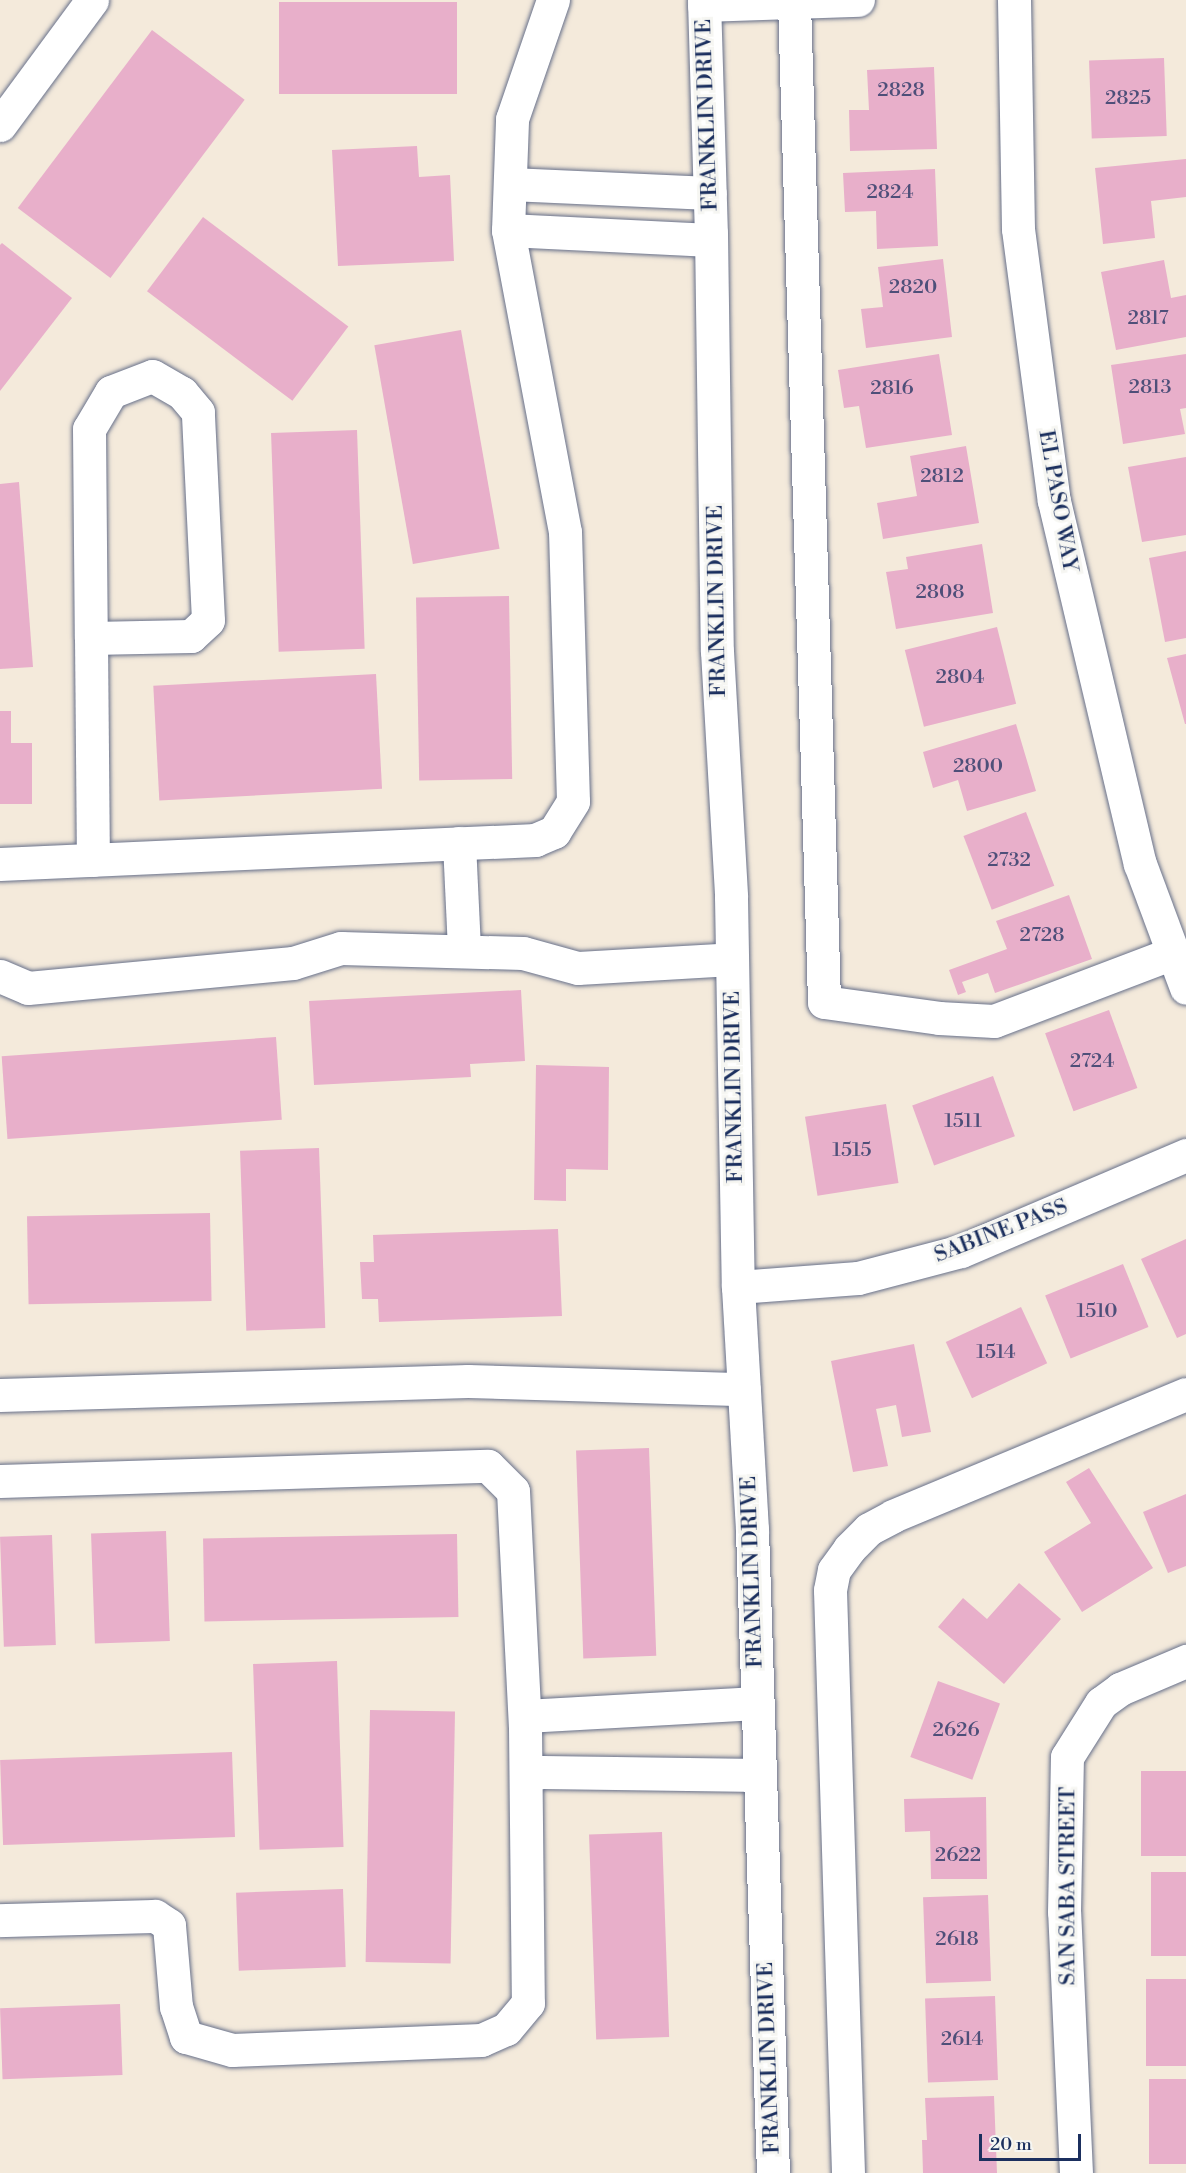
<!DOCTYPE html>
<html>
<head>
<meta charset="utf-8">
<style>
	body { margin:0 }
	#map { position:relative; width:1186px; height:2173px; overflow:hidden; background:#f4eadb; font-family:"Libre Bodoni",serif }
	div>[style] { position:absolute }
	.building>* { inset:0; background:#e8afca; transform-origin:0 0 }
	.roads { filter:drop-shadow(0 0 2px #67708a) drop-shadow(0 0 2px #67708a) }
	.minor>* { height:33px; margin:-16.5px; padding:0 16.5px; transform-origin:16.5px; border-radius:16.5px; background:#fff }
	span { translate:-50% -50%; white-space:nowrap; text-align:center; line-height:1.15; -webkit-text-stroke:6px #f6f6f2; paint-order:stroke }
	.number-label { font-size:20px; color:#4e4f79 }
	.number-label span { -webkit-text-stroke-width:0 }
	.street-label { font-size:22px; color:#1b2f5e }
	.scale { position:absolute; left:979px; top:2134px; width:102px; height:27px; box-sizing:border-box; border:3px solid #1b2f5e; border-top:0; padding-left:8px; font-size:18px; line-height:21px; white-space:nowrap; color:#1b2f5e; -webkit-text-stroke:4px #f6f6f2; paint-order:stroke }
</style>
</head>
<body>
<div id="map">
	<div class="building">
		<i style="left:279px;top:2px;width:178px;height:92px"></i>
		<i style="left:152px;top:30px;width:116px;height:223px;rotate:37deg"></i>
		<i style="left:1164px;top:58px;width:78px;height:75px;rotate:88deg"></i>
		<i style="clip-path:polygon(934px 67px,937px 149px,850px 151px,849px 110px,869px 110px,867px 70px)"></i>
		<i style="clip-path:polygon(417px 146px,419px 177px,450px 175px,454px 261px,338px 266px,332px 150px)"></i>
		<i style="clip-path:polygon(1186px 159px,1186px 197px,1151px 201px,1155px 238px,1103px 244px,1095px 168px)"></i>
		<i style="clip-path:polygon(935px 169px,938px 246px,877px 249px,876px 211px,845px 212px,843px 173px)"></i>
		<i style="left:203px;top:217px;width:182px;height:93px;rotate:37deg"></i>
		<i style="clip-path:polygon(2px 243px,72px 298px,0 391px,0 245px)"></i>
		<i style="clip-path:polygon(943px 259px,952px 337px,866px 348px,861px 309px,883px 307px,878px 267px)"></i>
		<i style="clip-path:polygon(1164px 260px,1171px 298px,1186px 295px,1186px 337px,1116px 350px,1101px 272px)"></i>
		<i style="left:461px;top:330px;width:222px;height:88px;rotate:80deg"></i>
		<i style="clip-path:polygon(939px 354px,952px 435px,866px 448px,859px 406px,844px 408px,838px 370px)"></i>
		<i style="clip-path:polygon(1186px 354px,1186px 408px,1180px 409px,1185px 434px,1123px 444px,1111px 365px)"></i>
		<i style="left:357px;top:430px;width:219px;height:86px;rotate:88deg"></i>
		<i style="clip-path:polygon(966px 446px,979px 523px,883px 539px,877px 503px,917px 496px,910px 456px)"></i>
		<i style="clip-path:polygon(1186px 457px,1186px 535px,1142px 542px,1128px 467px)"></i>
		<i style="clip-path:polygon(19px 482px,33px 667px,0 669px,0 484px)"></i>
		<i style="clip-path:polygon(982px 544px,993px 613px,896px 629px,886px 572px,908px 569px,906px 557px)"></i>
		<i style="clip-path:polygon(1186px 551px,1186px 638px,1165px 642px,1149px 558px)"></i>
		<i style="left:509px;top:596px;width:183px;height:93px;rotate:89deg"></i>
		<i style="left:997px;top:627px;width:79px;height:95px;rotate:76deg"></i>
		<i style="clip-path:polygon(1186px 654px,1186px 724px,1185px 724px,1167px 658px)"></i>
		<i style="left:376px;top:674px;width:115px;height:223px;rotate:87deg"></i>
		<i style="clip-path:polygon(0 711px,11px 711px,11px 743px,32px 743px,32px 804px,0 804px)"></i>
		<i style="clip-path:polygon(1016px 724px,1036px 791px,967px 811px,958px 780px,933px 788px,923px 752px)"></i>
		<i style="left:1026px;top:812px;width:79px;height:67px;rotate:69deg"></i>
		<i style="clip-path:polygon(1069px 895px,1092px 959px,995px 993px,988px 973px,962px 982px,966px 992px,958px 995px,949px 970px,1007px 949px,996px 921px)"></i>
		<i style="clip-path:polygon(521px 990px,525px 1061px,470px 1064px,471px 1077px,314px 1085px,309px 1001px)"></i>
		<i style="left:1109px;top:1010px;width:83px;height:68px;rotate:70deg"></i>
		<i style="left:276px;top:1037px;width:83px;height:275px;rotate:86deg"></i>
		<i style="clip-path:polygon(536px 1065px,609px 1067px,608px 1170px,566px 1169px,566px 1201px,534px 1200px)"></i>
		<i style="left:993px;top:1076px;width:64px;height:86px;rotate:70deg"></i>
		<i style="left:886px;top:1104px;width:80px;height:82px;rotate:81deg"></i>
		<i style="left:319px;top:1148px;width:180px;height:79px;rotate:88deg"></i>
		<i style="left:210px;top:1213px;width:88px;height:183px;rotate:89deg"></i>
		<i style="clip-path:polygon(558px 1229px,562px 1316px,379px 1322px,378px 1299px,362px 1299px,360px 1262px,374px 1262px,373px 1235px)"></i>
		<i style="clip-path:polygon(1186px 1239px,1186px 1334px,1177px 1338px,1141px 1259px)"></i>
		<i style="left:1123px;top:1264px;width:68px;height:84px;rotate:68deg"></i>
		<i style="left:1021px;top:1307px;width:62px;height:83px;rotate:65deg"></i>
		<i style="clip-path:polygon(914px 1344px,931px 1432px,902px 1437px,896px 1405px,876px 1409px,888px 1466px,853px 1472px,831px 1361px)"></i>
		<i style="left:649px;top:1448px;width:208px;height:73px;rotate:88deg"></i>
		<i style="clip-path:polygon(1089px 1468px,1153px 1568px,1082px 1612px,1044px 1552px,1091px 1523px,1066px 1482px)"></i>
		<i style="clip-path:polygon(1186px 1494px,1186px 1566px,1168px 1573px,1143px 1512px)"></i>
		<i style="left:166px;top:1531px;width:110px;height:75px;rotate:88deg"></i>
		<i style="left:457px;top:1534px;width:83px;height:254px;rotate:89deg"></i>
		<i style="left:52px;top:1535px;width:110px;height:52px;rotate:88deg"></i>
		<i style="clip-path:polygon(1019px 1583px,1061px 1619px,1004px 1684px,938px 1627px,963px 1598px,987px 1619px)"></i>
		<i style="left:337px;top:1661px;width:186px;height:84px;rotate:88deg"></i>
		<i style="left:938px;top:1681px;width:66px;height:81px;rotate:20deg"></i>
		<i style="left:370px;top:1710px;width:85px;height:252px;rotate:1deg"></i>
		<i style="left:232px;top:1752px;width:85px;height:232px;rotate:88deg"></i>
		<i style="left:1186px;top:1771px;width:85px;height:45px;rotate:90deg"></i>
		<i style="clip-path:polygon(986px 1797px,987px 1879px,931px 1879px,930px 1831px,905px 1832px,904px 1799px)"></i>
		<i style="left:662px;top:1832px;width:205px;height:73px;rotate:88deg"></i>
		<i style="left:1186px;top:1872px;width:84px;height:35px;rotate:90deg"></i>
		<i style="left:343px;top:1889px;width:78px;height:107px;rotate:88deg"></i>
		<i style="left:988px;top:1895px;width:86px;height:65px;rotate:88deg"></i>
		<i style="left:1186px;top:1979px;width:87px;height:40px;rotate:90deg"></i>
		<i style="left:995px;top:1996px;width:84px;height:70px;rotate:88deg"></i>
		<i style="left:120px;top:2004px;width:71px;height:120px;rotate:88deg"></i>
		<i style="left:1186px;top:2079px;width:85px;height:37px;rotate:90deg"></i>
		<i style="clip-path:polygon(994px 2096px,997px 2173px,923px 2173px,922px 2140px,927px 2140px,925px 2098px)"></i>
	</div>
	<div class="roads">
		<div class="minor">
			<i style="left:704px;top:0;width:233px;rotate:88.3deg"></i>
			<i style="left:711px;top:233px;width:418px;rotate:89.2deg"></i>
			<i style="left:717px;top:651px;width:246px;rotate:86.7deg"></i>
			<i style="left:731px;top:897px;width:390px;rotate:89deg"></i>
			<i style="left:738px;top:1287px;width:243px;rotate:86.7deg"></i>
			<i style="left:752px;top:1530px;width:643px;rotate:88.13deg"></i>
			<i style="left:1014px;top:0;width:229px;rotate:89deg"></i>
			<i style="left:1018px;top:229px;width:274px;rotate:82.5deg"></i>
			<i style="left:1054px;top:501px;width:373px;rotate:76.7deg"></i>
			<i style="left:1140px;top:864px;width:132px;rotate:69.6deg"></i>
			<i style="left:794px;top:2px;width:1000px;rotate:88.28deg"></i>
			<i style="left:824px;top:1002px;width:116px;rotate:7.9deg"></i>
			<i style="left:939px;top:1018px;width:55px;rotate:3.1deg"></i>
			<i style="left:994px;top:1021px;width:191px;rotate:-20.8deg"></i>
			<i style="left:704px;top:5px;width:154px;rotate:-1.9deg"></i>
			<i style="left:0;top:125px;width:155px;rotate:-53.6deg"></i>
			<i style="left:510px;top:184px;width:200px;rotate:2.6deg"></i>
			<i style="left:508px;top:230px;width:203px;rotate:2.8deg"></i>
			<i style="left:91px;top:638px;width:100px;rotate:-1.1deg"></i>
			<i style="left:191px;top:636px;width:23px;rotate:-43deg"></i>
			<i style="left:208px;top:620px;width:208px;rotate:-92.8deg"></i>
			<i style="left:198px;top:412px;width:25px;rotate:-130deg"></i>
			<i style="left:182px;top:393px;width:34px;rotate:-150deg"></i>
			<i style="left:152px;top:376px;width:44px;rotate:158.7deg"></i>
			<i style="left:111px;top:392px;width:43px;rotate:120.7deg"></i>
			<i style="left:89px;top:429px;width:209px;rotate:89.5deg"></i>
			<i style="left:91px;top:638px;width:222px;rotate:89.5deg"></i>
			<i style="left:459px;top:843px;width:108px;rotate:87.3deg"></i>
			<i style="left:0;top:864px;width:536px;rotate:-2.57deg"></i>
			<i style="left:535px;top:840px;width:21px;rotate:-23deg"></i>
			<i style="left:554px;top:832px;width:36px;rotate:-58deg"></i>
			<i style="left:573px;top:801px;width:269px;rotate:-91.7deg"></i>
			<i style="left:565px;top:532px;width:307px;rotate:-100.7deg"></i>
			<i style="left:508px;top:230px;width:111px;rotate:-87.9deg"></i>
			<i style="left:512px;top:119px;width:126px;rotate:-71deg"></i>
			<i style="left:0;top:976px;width:30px;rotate:23deg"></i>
			<i style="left:28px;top:988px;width:266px;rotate:-5.4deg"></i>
			<i style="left:293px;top:963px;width:50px;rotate:-17.4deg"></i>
			<i style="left:341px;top:948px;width:182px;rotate:1.6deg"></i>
			<i style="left:523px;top:953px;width:57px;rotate:15.3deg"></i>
			<i style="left:578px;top:968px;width:154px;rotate:-3.3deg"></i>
			<i style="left:738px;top:1287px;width:120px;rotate:-4.3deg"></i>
			<i style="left:858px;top:1278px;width:106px;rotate:-14.7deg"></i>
			<i style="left:961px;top:1251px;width:245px;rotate:-23.1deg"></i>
			<i style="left:0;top:1395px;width:468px;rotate:-1.7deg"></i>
			<i style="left:468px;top:1381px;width:276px;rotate:1.7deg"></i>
			<i style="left:0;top:1481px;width:488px;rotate:-1.8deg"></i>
			<i style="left:488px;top:1466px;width:35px;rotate:45deg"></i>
			<i style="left:513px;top:1491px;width:237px;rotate:87.1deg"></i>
			<i style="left:525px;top:1728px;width:275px;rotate:89.4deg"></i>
			<i style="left:528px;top:2003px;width:34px;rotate:130deg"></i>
			<i style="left:506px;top:2029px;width:27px;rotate:156deg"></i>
			<i style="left:481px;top:2040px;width:249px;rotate:177.7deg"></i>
			<i style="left:232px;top:2050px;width:48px;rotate:-164.2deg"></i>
			<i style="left:186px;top:2037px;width:32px;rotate:-108deg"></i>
			<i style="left:176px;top:2007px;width:82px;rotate:-94.9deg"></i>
			<i style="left:169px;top:1925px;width:17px;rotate:-147deg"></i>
			<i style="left:155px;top:1916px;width:155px;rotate:178.5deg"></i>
			<i style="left:525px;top:1716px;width:232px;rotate:-3.2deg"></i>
			<i style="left:526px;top:1774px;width:16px;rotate:-7deg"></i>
			<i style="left:542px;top:1772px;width:218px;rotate:0.8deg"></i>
			<i style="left:848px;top:2173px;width:583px;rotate:-91.77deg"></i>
			<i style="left:830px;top:1590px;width:20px;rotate:-79deg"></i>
			<i style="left:834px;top:1570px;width:26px;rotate:-54deg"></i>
			<i style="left:849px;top:1549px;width:28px;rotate:-45deg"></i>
			<i style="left:869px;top:1529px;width:27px;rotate:-28deg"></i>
			<i style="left:893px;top:1516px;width:317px;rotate:-22.6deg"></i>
			<i style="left:1076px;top:2173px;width:261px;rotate:-92.6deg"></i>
			<i style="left:1064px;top:1912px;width:155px;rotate:-88.9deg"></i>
			<i style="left:1067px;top:1757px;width:64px;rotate:-57.8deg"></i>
			<i style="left:1101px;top:1703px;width:24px;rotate:-36deg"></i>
			<i style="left:1120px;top:1689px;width:72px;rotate:-23deg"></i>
		</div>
	</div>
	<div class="number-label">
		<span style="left:901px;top:90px">2828</span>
		<span style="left:1128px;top:98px">2825</span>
		<span style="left:890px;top:192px">2824</span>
		<span style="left:913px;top:287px">2820</span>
		<span style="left:1148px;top:318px">2817</span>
		<span style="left:1150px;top:387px">2813</span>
		<span style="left:892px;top:388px">2816</span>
		<span style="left:942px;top:476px">2812</span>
		<span style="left:940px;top:592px">2808</span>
		<span style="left:960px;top:677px">2804</span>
		<span style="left:978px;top:766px">2800</span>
		<span style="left:1009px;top:860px">2732</span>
		<span style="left:1042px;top:935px">2728</span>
		<span style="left:1092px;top:1061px">2724</span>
		<span style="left:963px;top:1121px">1511</span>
		<span style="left:852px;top:1150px">1515</span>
		<span style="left:1097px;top:1311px">1510</span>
		<span style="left:996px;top:1352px">1514</span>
		<span style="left:956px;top:1730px">2626</span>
		<span style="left:958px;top:1855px">2622</span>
		<span style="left:957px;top:1939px">2618</span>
		<span style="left:962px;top:2039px">2614</span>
	</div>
	<div class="street-label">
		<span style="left:707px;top:115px;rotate:-92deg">FRANKLIN DRIVE</span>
		<span style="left:1058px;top:501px;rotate:80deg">EL PASO WAY</span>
		<span style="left:717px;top:601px;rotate:-91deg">FRANKLIN DRIVE</span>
		<span style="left:734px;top:1087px;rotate:-91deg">FRANKLIN DRIVE</span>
		<span style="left:1001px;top:1231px;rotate:-21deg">SABINE PASS</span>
		<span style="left:752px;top:1572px;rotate:-92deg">FRANKLIN DRIVE</span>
		<span style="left:1068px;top:1886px;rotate:-90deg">SAN SABA STREET</span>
		<span style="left:769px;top:2058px;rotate:-92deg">FRANKLIN DRIVE</span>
	</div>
	<div class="scale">20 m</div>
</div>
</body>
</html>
